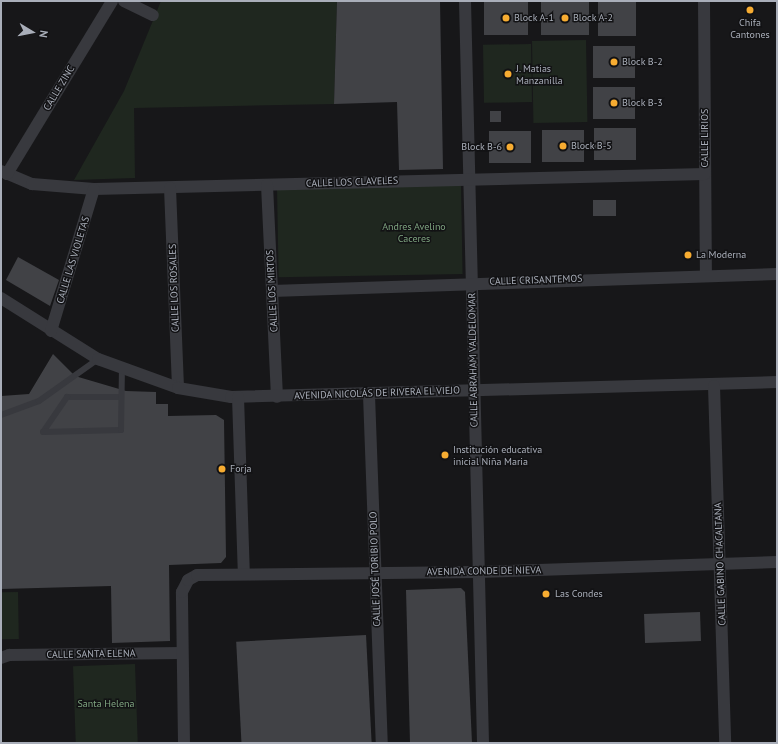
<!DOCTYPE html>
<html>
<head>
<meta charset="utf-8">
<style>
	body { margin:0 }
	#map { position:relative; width:778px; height:744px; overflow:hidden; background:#171719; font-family:"PT Sans",sans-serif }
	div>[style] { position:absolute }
	.green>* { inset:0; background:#1f271f; transform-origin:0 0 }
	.building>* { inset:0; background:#414246; transform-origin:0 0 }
	.service>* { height:6px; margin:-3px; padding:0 3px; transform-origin:3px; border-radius:3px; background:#38393e }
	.minor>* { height:12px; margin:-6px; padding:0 6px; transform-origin:6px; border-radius:6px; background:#38393e }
	.dots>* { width:11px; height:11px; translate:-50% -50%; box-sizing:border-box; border:2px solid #121214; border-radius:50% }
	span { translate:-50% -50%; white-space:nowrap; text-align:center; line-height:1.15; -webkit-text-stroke:3px #121214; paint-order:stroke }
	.poi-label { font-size:10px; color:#a9aeb9 }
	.left { translate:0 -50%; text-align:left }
	.right { translate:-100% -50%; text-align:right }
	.street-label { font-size:10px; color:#a9aeb9 }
	.park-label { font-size:10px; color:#7fa580 }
	.frame { position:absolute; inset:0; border:2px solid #a9aeb9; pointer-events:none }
	.north { position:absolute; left:12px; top:12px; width:40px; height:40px; -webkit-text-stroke:3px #121214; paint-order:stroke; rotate:100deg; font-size:11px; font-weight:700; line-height:16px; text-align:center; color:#a9aeb9 }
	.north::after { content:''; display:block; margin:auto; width:14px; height:18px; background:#a9aeb9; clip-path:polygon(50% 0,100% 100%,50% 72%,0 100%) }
</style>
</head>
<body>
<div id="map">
	<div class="green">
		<i style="clip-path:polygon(161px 1px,337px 1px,334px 104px,134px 108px,135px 178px,74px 180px,124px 91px)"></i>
		<i style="left:586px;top:40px;width:82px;height:54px;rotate:89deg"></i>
		<i style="left:531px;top:44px;width:58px;height:48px;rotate:89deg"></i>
		<i style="left:461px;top:184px;width:90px;height:184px;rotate:89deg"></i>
		<i style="left:18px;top:592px;width:47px;height:17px;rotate:89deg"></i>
		<i style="left:135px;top:664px;width:79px;height:62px;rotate:88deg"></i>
	</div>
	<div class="building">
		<i style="clip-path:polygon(337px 1px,440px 1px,443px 169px,399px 170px,397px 102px,334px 104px)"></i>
		<i style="left:484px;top:1px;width:44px;height:34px"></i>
		<i style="left:541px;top:1px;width:48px;height:34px"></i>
		<i style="left:598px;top:1px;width:38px;height:35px"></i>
		<i style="left:593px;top:46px;width:42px;height:32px"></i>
		<i style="left:635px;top:87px;width:32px;height:42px;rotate:90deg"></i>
		<i style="left:490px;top:111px;width:11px;height:11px"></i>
		<i style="left:636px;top:128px;width:32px;height:42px;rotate:90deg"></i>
		<i style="left:542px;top:130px;width:42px;height:32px"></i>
		<i style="left:531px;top:131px;width:32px;height:42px;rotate:90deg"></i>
		<i style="left:593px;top:200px;width:23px;height:16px"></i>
		<i style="clip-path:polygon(18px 257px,59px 280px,50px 306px,6px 280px)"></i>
		<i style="clip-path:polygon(53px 354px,75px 376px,126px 391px,156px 392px,156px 404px,168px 404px,168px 416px,216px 415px,224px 420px,226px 557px,221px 563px,169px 565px,170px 641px,112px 643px,111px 586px,1px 589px,1px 396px,29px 394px)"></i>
		<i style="clip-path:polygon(461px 588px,465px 592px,472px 743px,410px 743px,406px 590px)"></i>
		<i style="left:700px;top:612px;width:29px;height:56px;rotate:88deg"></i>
		<i style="left:366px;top:635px;width:108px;height:130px;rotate:87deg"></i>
	</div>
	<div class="service">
		<i style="left:120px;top:397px;width:53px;rotate:180deg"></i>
		<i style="left:67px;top:397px;width:42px;rotate:124.4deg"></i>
		<i style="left:43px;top:432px;width:78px;rotate:-1.5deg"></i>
		<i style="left:121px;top:430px;width:62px;rotate:-89.1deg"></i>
		<i style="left:1px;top:415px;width:40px;rotate:-20.2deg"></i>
		<i style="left:39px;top:401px;width:72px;rotate:-35.4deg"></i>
	</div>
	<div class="minor">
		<i style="left:124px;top:1px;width:32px;rotate:26deg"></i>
		<i style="left:465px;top:1px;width:742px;rotate:88.61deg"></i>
		<i style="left:704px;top:1px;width:274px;rotate:89.6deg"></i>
		<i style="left:1px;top:171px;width:34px;rotate:23deg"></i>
		<i style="left:32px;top:184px;width:62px;rotate:4.6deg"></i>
		<i style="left:94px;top:189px;width:611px;rotate:-1.41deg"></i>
		<i style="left:7px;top:174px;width:202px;rotate:-58.7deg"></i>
		<i style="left:267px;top:185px;width:212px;rotate:87.3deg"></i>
		<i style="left:170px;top:188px;width:200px;rotate:87.7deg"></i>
		<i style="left:272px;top:291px;width:505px;rotate:-1.93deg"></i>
		<i style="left:1px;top:298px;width:115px;rotate:32.2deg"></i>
		<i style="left:98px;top:359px;width:85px;rotate:19.9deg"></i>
		<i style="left:178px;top:388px;width:54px;rotate:9.6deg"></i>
		<i style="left:231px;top:397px;width:546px;rotate:-1.57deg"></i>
		<i style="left:51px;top:331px;width:148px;rotate:-73.2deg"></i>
		<i style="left:714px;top:386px;width:357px;rotate:88.2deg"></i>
		<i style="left:369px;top:395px;width:348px;rotate:87.9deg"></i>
		<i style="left:238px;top:397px;width:177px;rotate:88.1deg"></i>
		<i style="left:1px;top:658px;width:9px;rotate:-21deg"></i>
		<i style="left:9px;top:655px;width:173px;rotate:-0.7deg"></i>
		<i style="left:184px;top:743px;width:151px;rotate:-90.8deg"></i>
		<i style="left:182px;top:592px;width:13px;rotate:-63deg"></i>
		<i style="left:188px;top:580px;width:10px;rotate:-29deg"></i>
		<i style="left:197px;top:575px;width:280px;rotate:-0.6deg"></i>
		<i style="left:477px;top:572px;width:300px;rotate:-1.9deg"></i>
	</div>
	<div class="dots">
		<i style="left:750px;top:10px;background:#f7ac31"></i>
		<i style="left:506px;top:18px;background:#f7ac31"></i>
		<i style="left:565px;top:18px;background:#f7ac31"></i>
		<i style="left:614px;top:62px;background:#f7ac31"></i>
		<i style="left:508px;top:74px;background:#f7ac31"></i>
		<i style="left:614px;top:103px;background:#f7ac31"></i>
		<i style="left:563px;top:146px;background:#f7ac31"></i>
		<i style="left:510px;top:147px;background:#f7ac31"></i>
		<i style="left:688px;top:255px;background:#f7ac31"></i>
		<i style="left:445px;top:455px;background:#f7ac31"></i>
		<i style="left:222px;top:469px;background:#f7ac31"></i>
		<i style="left:546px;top:594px;background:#f7ac31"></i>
	</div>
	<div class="poi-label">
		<span class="left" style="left:514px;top:18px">Block A-1</span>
		<span class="left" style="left:573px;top:18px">Block A-2</span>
		<span style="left:750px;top:28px">Chifa<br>Cantones</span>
		<span class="left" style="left:622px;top:62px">Block B-2</span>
		<span class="left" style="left:516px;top:74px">J. Matias<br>Manzanilla</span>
		<span class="left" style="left:622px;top:103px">Block B-3</span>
		<span class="left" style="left:571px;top:146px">Block B-5</span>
		<span class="right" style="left:502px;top:147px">Block B-6</span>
		<span class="left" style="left:696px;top:255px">La Moderna</span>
		<span class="left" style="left:453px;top:455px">Institución educativa<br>inicial Niña Maria</span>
		<span class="left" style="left:230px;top:469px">Forja</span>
		<span class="left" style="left:555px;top:594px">Las Condes</span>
	</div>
	<div class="street-label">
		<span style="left:59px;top:88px;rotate:-59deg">CALLE ZINC</span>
		<span style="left:705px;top:138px;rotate:-90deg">CALLE LIRIOS</span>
		<span style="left:352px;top:182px;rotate:-2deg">CALLE LOS CLAVELES</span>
		<span style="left:73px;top:260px;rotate:-73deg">CALLE LAS VIOLETAS</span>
		<span style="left:536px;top:280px;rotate:-2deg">CALLE CRISANTEMOS</span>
		<span style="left:174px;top:288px;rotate:-92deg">CALLE LOS ROSALES</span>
		<span style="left:272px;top:291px;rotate:-93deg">CALLE LOS MIRTOS</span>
		<span style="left:473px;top:360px;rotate:-91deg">CALLE ABRAHAM VALDELOMAR</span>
		<span style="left:377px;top:393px;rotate:-2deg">AVENIDA NICOLÁS DE RIVERA EL VIEJO</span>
		<span style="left:720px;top:564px;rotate:-92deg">CALLE GABINO CHACALTANA</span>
		<span style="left:375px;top:569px;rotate:-92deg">CALLE JOSÉ TORIBIO POLO</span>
		<span style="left:484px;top:571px;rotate:-1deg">AVENIDA CONDE DE NIEVA</span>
		<span style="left:91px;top:654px;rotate:-1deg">CALLE SANTA ELENA</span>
	</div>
	<div class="park-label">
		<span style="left:414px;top:232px">Andres Avelino<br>Caceres</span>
		<span style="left:106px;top:704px">Santa Helena</span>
	</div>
	<div class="frame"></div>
	<div class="north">N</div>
</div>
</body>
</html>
